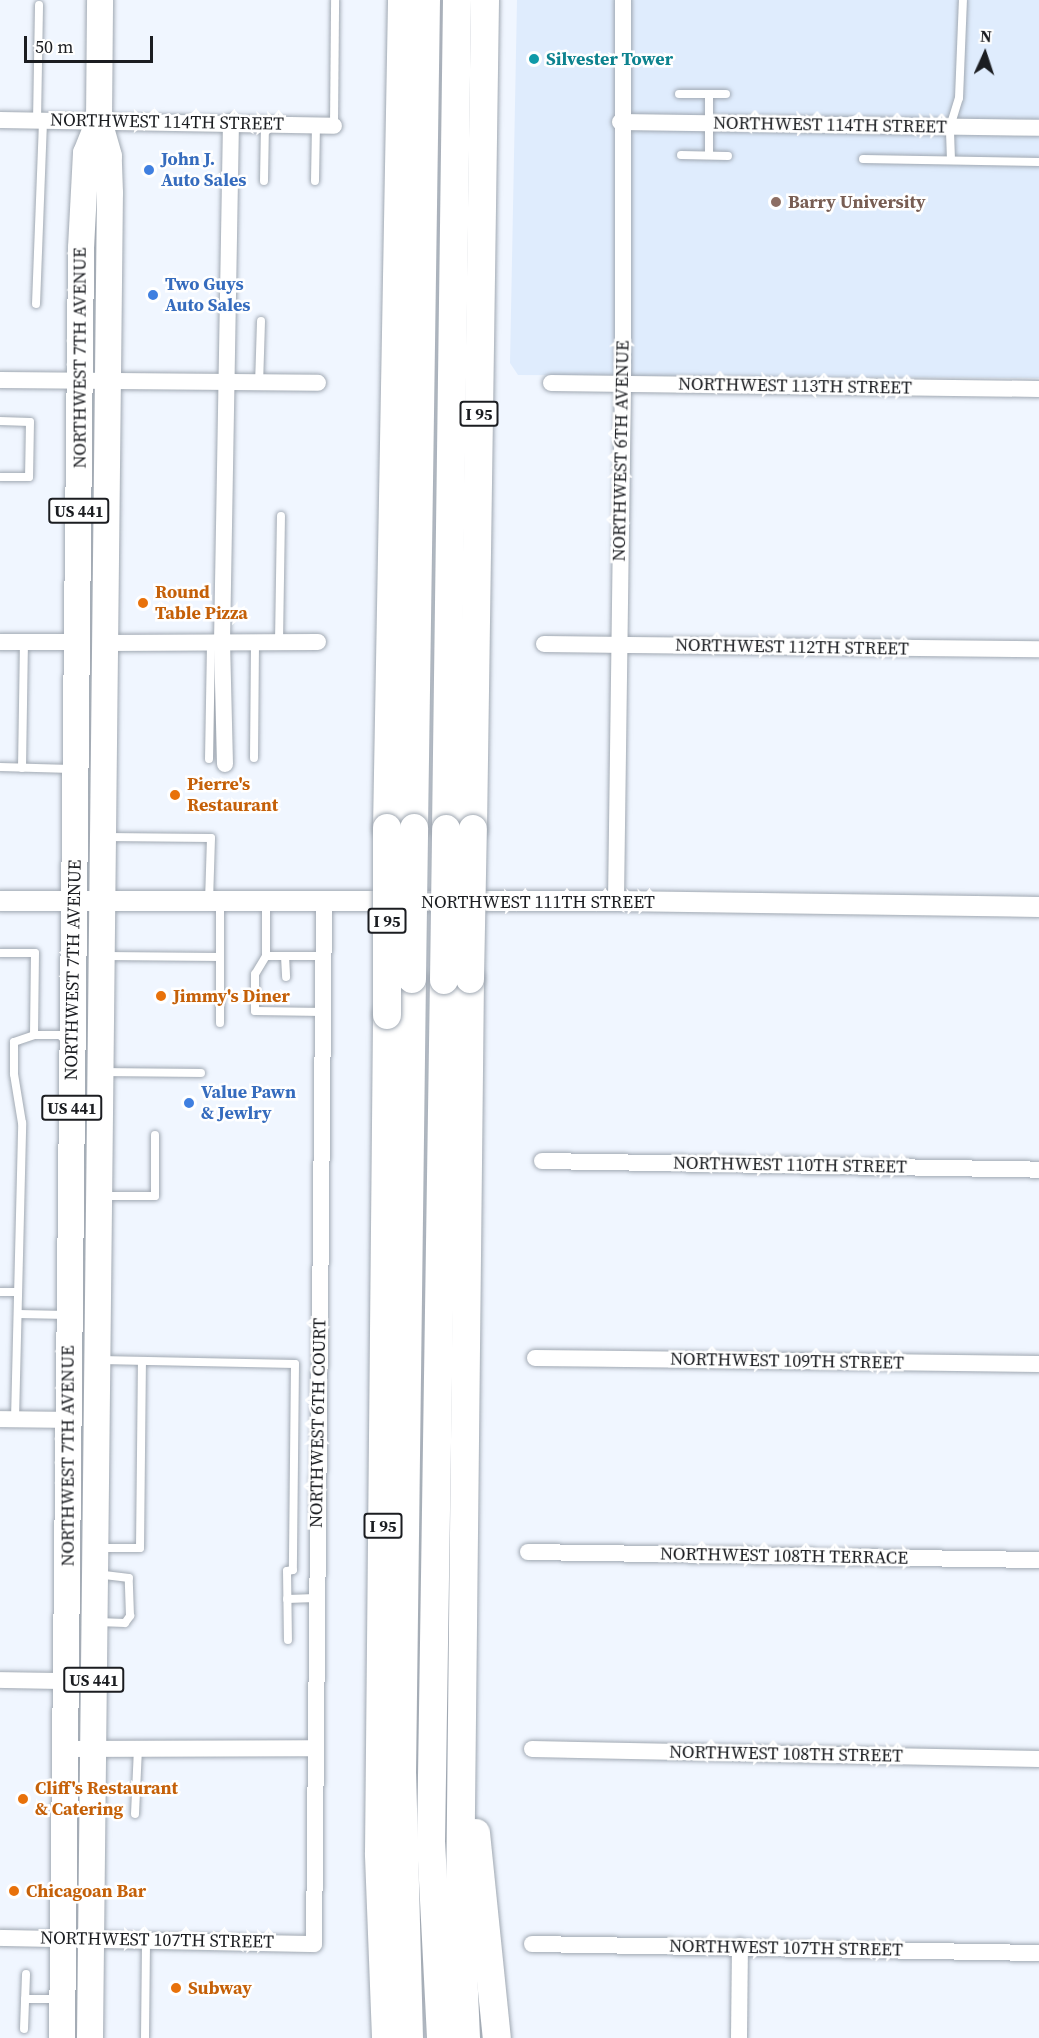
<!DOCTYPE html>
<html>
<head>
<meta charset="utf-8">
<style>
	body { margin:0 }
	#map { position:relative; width:1039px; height:2038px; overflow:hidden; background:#f0f6ff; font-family:"Source Serif 4",serif }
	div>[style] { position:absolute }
	.built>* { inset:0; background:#dfecfd }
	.roads { filter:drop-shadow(0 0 2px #a0a8b2) drop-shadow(0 0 2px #a0a8b2) }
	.service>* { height:8px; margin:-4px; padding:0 4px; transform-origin:4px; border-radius:4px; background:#fff }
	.minor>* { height:16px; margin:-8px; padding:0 8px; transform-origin:8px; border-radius:8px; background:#fff }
	.tertiary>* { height:20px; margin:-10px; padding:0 10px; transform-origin:10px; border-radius:10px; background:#fff }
	.primary>* { height:26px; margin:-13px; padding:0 13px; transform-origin:13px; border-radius:13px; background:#fff }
	.motorway>* { height:28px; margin:-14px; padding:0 14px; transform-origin:14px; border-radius:14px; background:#fff }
	.bridges { filter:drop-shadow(0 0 2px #a0a8b2) drop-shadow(0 0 2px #a0a8b2) }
	.motorway-bridge>* { height:28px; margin:-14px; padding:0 14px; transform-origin:14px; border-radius:14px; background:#fff }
	.dots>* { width:16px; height:16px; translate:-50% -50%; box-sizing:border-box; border:3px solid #fff; border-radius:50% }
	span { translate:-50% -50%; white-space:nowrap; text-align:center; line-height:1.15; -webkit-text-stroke:5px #fff; paint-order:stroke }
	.shield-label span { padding:2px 4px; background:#fff; border:2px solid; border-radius:4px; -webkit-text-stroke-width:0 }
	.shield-label { font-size:16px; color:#1b1d21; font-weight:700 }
	.culture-label { font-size:18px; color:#0d838f; font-weight:700 }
	.left { translate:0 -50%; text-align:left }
	.street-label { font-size:18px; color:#1b1d21 }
	.shop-label { font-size:18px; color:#366cbe; font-weight:700 }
	.education-label { font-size:18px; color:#785e54; font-weight:700 }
	.food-label { font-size:18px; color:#c56008; font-weight:700 }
	.north { position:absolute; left:955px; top:24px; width:60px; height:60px; -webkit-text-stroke:4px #fff; paint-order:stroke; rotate:3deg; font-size:16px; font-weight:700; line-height:24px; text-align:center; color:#1b1d21 }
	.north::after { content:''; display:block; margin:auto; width:21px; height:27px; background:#1b1d21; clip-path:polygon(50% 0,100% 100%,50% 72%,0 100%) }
	.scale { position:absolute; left:24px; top:36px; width:129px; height:27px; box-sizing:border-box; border:3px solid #1b1d21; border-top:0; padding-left:8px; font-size:18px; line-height:21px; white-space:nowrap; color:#1b1d21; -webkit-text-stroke:4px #fff; paint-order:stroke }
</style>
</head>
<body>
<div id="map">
	<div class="built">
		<i style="clip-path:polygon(517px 0,1039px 0,1039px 378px,518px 375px,510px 363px)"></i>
	</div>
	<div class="roads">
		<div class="service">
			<i style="left:679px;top:94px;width:47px"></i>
			<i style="left:709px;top:94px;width:61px;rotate:90deg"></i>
			<i style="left:37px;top:121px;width:116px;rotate:-89deg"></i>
			<i style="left:334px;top:126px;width:126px;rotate:-89.5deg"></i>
			<i style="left:681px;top:155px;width:47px;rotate:1.2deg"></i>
			<i style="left:863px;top:159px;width:176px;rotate:1deg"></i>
			<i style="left:951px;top:160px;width:33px;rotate:-92deg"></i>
			<i style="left:950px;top:127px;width:30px;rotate:-73deg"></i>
			<i style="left:959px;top:98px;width:98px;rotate:-87.7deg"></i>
			<i style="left:264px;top:181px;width:57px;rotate:-89deg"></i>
			<i style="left:315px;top:181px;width:56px;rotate:-89deg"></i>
			<i style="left:36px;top:304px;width:183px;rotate:-87.8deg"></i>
			<i style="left:259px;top:385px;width:64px;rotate:-88.2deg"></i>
			<i style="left:0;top:421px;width:30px;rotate:2deg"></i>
			<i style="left:30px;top:422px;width:55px;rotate:91deg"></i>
			<i style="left:29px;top:477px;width:29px;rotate:180deg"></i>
			<i style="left:279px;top:642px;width:126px;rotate:-89.1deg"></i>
			<i style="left:254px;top:758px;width:116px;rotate:-89.5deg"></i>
			<i style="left:209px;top:759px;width:118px;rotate:-89deg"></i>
			<i style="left:0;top:767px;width:72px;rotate:1.6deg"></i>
			<i style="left:22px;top:768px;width:126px;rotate:-89.1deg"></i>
			<i style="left:106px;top:837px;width:105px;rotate:0.5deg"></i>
			<i style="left:211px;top:838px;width:62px;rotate:91.8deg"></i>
			<i style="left:220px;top:902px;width:121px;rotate:90deg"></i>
			<i style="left:266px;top:902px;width:54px;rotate:90deg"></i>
			<i style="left:266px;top:956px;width:21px;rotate:121deg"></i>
			<i style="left:255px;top:974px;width:37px;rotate:90deg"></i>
			<i style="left:255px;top:1011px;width:68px;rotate:0.8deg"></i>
			<i style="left:0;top:953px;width:35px"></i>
			<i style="left:35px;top:953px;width:82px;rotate:90.7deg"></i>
			<i style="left:105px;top:956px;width:115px;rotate:0.5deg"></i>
			<i style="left:266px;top:956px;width:57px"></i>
			<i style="left:285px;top:956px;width:21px;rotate:87deg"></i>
			<i style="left:103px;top:1072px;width:98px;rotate:0.6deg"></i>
			<i style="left:102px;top:1196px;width:53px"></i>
			<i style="left:155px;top:1196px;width:61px;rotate:-90deg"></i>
			<i style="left:0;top:1292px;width:18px"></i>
			<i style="left:18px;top:1314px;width:50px;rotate:1.1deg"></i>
			<i style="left:100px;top:1360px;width:195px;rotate:1.2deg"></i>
			<i style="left:295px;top:1364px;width:206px;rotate:90.6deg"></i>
			<i style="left:293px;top:1570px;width:6px;rotate:171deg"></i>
			<i style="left:287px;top:1571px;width:69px;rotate:89.2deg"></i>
			<i style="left:15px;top:1419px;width:296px;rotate:-88.6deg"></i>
			<i style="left:22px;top:1123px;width:50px;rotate:-99.3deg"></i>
			<i style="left:14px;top:1074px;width:32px;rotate:-90deg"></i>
			<i style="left:14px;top:1042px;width:21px;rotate:-19deg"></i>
			<i style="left:34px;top:1035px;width:35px"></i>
			<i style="left:99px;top:1548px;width:41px"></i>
			<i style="left:140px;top:1548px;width:186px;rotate:-89.4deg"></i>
			<i style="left:287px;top:1599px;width:29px;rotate:-2deg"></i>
			<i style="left:98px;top:1622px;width:27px;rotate:2deg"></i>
			<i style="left:125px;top:1623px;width:9px;rotate:-54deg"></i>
			<i style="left:130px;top:1616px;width:38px;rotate:-92deg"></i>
			<i style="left:129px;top:1578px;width:31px;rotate:-173deg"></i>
			<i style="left:135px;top:1814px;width:66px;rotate:-87.4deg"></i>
			<i style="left:25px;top:1999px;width:36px"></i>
			<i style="left:24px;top:2029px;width:55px;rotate:-87.9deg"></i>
			<i style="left:145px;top:2038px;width:98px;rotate:-89.4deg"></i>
		</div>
		<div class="minor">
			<i style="left:0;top:120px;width:334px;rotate:1deg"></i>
			<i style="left:620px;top:122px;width:419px;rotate:0.8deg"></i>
			<i style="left:0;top:380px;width:318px;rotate:0.5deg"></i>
			<i style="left:551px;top:383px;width:488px;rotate:0.7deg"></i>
			<i style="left:0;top:642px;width:78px"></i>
			<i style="left:105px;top:643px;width:213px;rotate:-0.3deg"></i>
			<i style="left:544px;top:644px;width:495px;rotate:0.6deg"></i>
			<i style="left:225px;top:764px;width:122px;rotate:-91.4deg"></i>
			<i style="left:222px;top:642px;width:520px;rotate:-89.01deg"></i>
			<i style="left:616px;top:901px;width:518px;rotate:-89.23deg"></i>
			<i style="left:623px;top:383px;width:383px;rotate:-90deg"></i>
			<i style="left:542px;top:1161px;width:497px;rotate:1deg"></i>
			<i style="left:535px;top:1358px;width:504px;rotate:0.68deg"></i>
			<i style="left:0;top:1419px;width:68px;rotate:0.8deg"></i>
			<i style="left:528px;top:1552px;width:511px;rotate:0.9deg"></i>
			<i style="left:0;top:1680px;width:66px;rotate:0.9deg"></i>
			<i style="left:65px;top:1749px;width:249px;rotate:-0.2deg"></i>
			<i style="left:532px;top:1749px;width:507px;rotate:1.13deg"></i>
			<i style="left:0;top:1938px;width:314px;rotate:1.1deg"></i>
			<i style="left:314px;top:1944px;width:1042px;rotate:-89.45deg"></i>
			<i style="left:532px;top:1944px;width:507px;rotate:1.02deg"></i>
			<i style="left:739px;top:2038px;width:92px;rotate:-89.4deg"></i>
		</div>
		<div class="tertiary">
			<i style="left:0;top:901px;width:616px"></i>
			<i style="left:616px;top:901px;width:423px;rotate:0.8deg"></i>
		</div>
		<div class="primary">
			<i style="left:62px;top:2038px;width:1790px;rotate:-89.39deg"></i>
			<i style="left:81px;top:248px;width:95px;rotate:-87deg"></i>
			<i style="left:86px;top:153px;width:35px;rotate:-68deg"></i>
			<i style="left:90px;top:2038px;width:1845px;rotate:-89.38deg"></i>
			<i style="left:110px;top:193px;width:37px;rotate:-92deg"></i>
			<i style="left:109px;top:156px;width:36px;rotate:-106deg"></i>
			<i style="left:99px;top:121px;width:121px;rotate:-89.5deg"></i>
		</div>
		<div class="motorway">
			<i style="left:387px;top:828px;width:828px;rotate:-88.96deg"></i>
			<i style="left:414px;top:828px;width:828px;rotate:-89.17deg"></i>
			<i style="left:446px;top:829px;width:829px;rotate:-89.24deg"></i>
			<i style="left:473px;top:829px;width:829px;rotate:-89.17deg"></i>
			<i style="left:476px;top:1833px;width:206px;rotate:84.2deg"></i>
			<i style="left:386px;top:2038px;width:185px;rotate:-92.2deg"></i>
			<i style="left:379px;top:1853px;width:838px;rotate:-89.45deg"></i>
			<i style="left:409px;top:2038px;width:264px;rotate:-91.5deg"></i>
			<i style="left:402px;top:1774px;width:795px;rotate:-89.28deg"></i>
			<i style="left:441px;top:2038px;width:195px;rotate:-92.9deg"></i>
			<i style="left:431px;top:1843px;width:863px;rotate:-89.14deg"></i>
			<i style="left:466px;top:2038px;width:135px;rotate:-92.5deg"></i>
			<i style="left:460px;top:1903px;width:924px;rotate:-89.38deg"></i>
		</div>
	</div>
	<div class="bridges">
		<div class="motorway-bridge">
			<i style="left:412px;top:979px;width:151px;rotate:-89.2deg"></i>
			<i style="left:470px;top:979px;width:150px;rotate:-88.9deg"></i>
			<i style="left:444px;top:980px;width:151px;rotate:-89.2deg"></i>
			<i style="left:387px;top:1015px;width:187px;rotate:-90deg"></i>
		</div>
	</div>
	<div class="dots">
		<i style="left:534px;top:59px;background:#0f9aa8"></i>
		<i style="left:149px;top:170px;background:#3f7fe0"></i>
		<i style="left:776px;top:202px;background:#8d6e63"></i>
		<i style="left:153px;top:295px;background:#3f7fe0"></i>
		<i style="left:143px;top:603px;background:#e8710a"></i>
		<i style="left:175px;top:795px;background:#e8710a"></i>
		<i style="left:161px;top:996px;background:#e8710a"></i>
		<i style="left:189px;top:1103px;background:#3f7fe0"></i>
		<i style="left:23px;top:1799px;background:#e8710a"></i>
		<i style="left:14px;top:1891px;background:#e8710a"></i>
		<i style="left:176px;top:1988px;background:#e8710a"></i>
	</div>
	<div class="shield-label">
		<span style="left:479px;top:414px">I 95</span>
		<span style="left:79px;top:511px">US 441</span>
		<span style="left:387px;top:921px">I 95</span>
		<span style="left:72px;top:1108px">US 441</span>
		<span style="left:383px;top:1526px">I 95</span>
		<span style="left:94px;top:1680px">US 441</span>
	</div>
	<div class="culture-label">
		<span class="left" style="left:546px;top:59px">Silvester Tower</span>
	</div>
	<div class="street-label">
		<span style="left:167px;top:122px;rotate:1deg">NORTHWEST 114TH STREET</span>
		<span style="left:830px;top:125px;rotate:1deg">NORTHWEST 114TH STREET</span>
		<span style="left:80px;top:358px;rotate:-90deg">NORTHWEST 7TH AVENUE</span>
		<span style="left:795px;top:386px;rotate:1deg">NORTHWEST 113TH STREET</span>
		<span style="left:621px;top:451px;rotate:-89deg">NORTHWEST 6TH AVENUE</span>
		<span style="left:792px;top:647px;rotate:1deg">NORTHWEST 112TH STREET</span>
		<span style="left:538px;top:902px">NORTHWEST 111TH STREET</span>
		<span style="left:73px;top:970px;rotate:-89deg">NORTHWEST 7TH AVENUE</span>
		<span style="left:790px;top:1165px;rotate:1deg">NORTHWEST 110TH STREET</span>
		<span style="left:787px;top:1361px;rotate:1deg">NORTHWEST 109TH STREET</span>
		<span style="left:318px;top:1423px;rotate:-89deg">NORTHWEST 6TH COURT</span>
		<span style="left:68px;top:1456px;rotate:-90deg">NORTHWEST 7TH AVENUE</span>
		<span style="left:784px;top:1556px;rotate:1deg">NORTHWEST 108TH TERRACE</span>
		<span style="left:786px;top:1754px;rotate:1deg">NORTHWEST 108TH STREET</span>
		<span style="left:157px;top:1940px;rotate:1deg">NORTHWEST 107TH STREET</span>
		<span style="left:786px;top:1948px;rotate:1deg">NORTHWEST 107TH STREET</span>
	</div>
	<div class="shop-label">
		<span class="left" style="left:161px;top:170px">John J.<br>Auto Sales</span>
		<span class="left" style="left:165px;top:295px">Two Guys<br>Auto Sales</span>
		<span class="left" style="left:201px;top:1103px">Value Pawn<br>&amp; Jewlry</span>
	</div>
	<div class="education-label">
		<span class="left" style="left:788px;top:202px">Barry University</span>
	</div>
	<div class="food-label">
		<span class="left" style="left:155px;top:603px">Round<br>Table Pizza</span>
		<span class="left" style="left:187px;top:795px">Pierre's<br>Restaurant</span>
		<span class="left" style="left:173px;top:996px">Jimmy's Diner</span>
		<span class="left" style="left:35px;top:1799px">Cliff's Restaurant<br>&amp; Catering</span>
		<span class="left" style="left:26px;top:1891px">Chicagoan Bar</span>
		<span class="left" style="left:188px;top:1988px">Subway</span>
	</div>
	<div class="north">N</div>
	<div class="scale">50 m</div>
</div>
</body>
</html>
